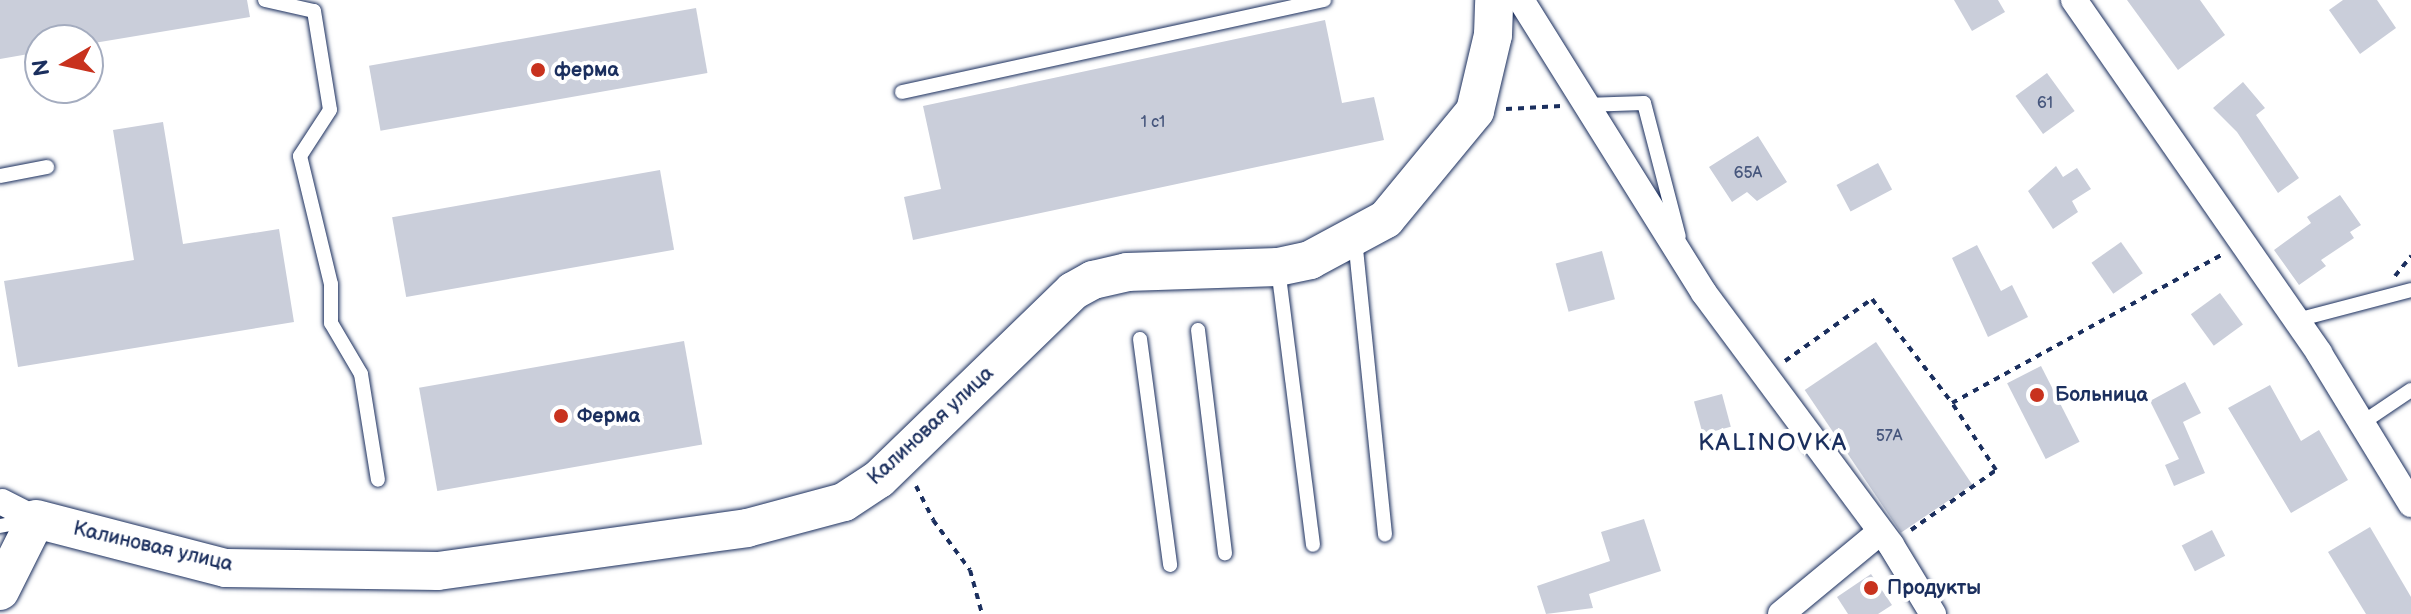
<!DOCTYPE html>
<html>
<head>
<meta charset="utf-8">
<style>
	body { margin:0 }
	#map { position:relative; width:2411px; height:614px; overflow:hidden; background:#fff; font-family:"Balsamiq Sans",sans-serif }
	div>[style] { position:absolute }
	.building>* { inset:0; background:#caceda; transform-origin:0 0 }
	.path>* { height:4px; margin-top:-2px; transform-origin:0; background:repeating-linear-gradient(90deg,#1b2f5e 0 6px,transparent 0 12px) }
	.roads { filter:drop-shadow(0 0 2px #1b2f5e) drop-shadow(0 0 2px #1b2f5e) }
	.lane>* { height:14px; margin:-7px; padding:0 7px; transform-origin:7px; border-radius:7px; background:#fff }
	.street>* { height:26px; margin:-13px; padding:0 13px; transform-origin:13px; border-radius:13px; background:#fff }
	.secondary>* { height:38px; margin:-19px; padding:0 19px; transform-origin:19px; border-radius:19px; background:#fff }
	.dots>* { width:22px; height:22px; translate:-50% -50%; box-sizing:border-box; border:4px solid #fff; border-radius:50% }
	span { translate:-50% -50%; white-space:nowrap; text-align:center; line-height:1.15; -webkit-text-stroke:8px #fff; paint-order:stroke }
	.number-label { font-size:16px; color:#47577d }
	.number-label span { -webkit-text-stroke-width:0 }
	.poi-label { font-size:20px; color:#1b2f5e; font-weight:700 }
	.left { translate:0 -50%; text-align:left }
	.street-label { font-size:20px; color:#1b2f5e }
	.quarter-label { font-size:24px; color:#1b2f5e; letter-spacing:2px }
	.north { position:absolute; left:24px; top:24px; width:80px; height:80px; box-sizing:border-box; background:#fff; border:2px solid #a4acbf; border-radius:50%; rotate:261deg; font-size:22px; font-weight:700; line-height:32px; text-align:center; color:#1b2f5e }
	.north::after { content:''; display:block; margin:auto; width:28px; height:36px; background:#c8321e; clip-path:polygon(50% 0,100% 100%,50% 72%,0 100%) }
</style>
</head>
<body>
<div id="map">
	<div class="building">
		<i style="clip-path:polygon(0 0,247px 0,250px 17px,88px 44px,88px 40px,40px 40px,40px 52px,0 59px)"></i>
		<i style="clip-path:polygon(1954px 0,1998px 0,2005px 12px,1972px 31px)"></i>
		<i style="clip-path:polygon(2127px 0,2200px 0,2225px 35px,2178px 70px)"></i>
		<i style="clip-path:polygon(2343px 0,2377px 0,2396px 28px,2360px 54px,2329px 10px)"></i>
		<i style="left:696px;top:8px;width:66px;height:332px;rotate:80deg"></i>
		<i style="clip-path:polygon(1325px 20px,1342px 103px,1374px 97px,1384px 140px,913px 240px,904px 197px,941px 189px,923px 106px)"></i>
		<i style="left:2047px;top:73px;width:47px;height:39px;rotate:54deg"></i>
		<i style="clip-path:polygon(2243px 82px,2265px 108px,2256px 115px,2299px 178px,2278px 193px,2237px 132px,2213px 108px)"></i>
		<i style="clip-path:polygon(163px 122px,183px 244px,279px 229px,294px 322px,18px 367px,4px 281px,134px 260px,113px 130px)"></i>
		<i style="clip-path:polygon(1758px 136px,1787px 182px,1757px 201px,1747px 192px,1732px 202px,1709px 167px)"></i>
		<i style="left:1878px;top:163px;width:30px;height:47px;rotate:62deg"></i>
		<i style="clip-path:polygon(2056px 166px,2063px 177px,2077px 168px,2091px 189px,2072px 201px,2078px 212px,2053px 229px,2028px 191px)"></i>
		<i style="left:660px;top:170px;width:81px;height:272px;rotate:80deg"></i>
		<i style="clip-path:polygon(2340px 195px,2361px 225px,2350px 232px,2354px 238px,2321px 260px,2326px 266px,2299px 285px,2274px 250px,2311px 223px,2307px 217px)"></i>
		<i style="left:2121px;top:242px;width:38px;height:36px;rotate:55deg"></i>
		<i style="clip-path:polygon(1977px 245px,2001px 291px,2012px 285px,2028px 317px,1988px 337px,1952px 258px)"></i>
		<i style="left:1602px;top:251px;width:50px;height:48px;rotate:75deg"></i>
		<i style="left:2220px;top:293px;width:39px;height:36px;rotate:54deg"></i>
		<i style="left:684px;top:341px;width:105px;height:269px;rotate:80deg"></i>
		<i style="left:1876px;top:342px;width:172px;height:86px;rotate:56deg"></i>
		<i style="left:2041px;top:366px;width:85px;height:38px;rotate:63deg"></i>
		<i style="clip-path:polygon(2185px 382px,2201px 413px,2183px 422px,2205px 473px,2174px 486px,2165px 465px,2179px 459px,2150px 401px)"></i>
		<i style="clip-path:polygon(2270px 385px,2301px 441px,2319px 430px,2348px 480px,2291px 513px,2228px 408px)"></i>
		<i style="left:1722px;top:394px;width:34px;height:29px;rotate:75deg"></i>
		<i style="clip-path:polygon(1644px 519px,1661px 571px,1589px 594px,1593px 608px,1546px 614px,1537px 586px,1610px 561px,1601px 532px)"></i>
		<i style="clip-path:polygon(2370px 527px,2411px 597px,2411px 614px,2366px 614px,2328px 552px)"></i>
		<i style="left:2212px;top:530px;width:29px;height:34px;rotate:63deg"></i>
		<i style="clip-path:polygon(1871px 574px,1892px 605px,1878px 614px,1848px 614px,1837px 597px)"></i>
	</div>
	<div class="path">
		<i style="left:1506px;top:109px;width:55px;rotate:-3.1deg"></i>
		<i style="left:2395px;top:276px;width:26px;rotate:-51deg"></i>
		<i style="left:1785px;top:361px;width:107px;rotate:-35.5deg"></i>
		<i style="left:1872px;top:299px;width:131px;rotate:52.4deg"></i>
		<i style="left:916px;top:486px;width:38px;rotate:63deg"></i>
		<i style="left:933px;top:520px;width:62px;rotate:53.5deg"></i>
		<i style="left:970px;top:570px;width:46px;rotate:74.7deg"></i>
		<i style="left:1911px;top:530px;width:104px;rotate:-35.2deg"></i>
		<i style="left:1996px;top:470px;width:80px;rotate:-123.3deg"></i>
		<i style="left:1952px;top:403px;width:309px;rotate:-28.8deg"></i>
	</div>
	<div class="roads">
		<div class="lane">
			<i style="left:265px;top:0;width:50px;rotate:12.7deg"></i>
			<i style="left:314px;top:11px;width:100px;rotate:80.8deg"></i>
			<i style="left:330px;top:110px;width:55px;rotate:123.1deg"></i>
			<i style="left:300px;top:156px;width:132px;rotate:76.4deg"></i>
			<i style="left:331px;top:284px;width:39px;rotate:90deg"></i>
			<i style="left:331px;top:323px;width:59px;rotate:59.5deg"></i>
			<i style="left:361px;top:374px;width:107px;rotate:80.9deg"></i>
			<i style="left:902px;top:92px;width:432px;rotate:-12.3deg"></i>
			<i style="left:1584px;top:105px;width:60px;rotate:-1.9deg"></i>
			<i style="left:1644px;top:103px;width:138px;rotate:75.4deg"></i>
			<i style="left:0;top:176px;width:48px;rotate:-10.8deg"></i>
			<i style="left:1355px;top:239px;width:297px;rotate:84.2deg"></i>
			<i style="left:1278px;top:268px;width:279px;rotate:82.8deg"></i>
			<i style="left:2297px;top:320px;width:118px;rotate:-14.7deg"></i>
			<i style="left:1198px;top:330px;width:225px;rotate:83.1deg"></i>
			<i style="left:1140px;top:339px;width:228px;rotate:82.4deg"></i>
			<i style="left:2362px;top:423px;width:59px;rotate:-34deg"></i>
			<i style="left:0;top:526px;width:32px;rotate:-11deg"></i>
		</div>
		<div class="street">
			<i style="left:1521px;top:0;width:345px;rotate:58deg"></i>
			<i style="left:1704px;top:293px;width:314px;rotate:53.4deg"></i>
			<i style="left:1891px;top:545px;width:81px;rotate:58.7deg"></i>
			<i style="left:2074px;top:0;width:430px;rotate:55.2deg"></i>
			<i style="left:2319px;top:353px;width:177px;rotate:58.6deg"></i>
			<i style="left:2px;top:502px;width:38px;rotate:27deg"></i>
			<i style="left:1781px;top:614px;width:129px;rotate:-39.6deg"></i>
		</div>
		<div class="secondary">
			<i style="left:0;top:591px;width:80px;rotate:-63.4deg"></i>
			<i style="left:36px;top:519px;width:196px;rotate:14.5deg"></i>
			<i style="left:226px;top:568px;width:212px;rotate:0.8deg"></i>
			<i style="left:438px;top:571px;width:312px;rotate:-7.9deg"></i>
			<i style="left:747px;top:528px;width:100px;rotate:-15deg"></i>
			<i style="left:844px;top:502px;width:42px;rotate:-33.3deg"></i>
			<i style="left:879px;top:479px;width:270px;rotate:-44.1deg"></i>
			<i style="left:1073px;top:291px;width:23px;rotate:-29deg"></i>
			<i style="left:1093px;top:280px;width:35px;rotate:-13deg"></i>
			<i style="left:1127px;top:272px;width:151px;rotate:-1.9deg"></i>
			<i style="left:1278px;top:267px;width:33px;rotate:-12deg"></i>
			<i style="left:1310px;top:260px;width:86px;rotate:-28.3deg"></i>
			<i style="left:1386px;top:219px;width:140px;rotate:-50.5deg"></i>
			<i style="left:1475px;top:111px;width:78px;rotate:-76.7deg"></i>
			<i style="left:1493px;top:35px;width:35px;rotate:-88deg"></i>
		</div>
	</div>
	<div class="dots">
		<i style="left:538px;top:70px;background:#c8321e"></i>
		<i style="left:2037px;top:395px;background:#c8321e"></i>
		<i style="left:561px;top:416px;background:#c8321e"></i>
		<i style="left:1871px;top:588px;background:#c8321e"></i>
	</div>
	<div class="number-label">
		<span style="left:2045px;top:104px">61</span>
		<span style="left:1153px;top:123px">1 с1</span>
		<span style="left:1748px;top:174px">65А</span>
		<span style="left:1889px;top:437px">57А</span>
	</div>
	<div class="poi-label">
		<span class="left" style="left:554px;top:70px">ферма</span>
		<span class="left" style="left:2055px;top:395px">Больница</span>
		<span class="left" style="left:577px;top:416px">Ферма</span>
		<span class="left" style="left:1887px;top:588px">Продукты</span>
	</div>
	<div class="street-label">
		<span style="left:931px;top:426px;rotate:-43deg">Калиновая улица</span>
		<span style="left:153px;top:547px;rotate:13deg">Калиновая улица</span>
	</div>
	<div class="quarter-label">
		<span style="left:1773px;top:443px">KALINOVKA</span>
	</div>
	<div class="north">N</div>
</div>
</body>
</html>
